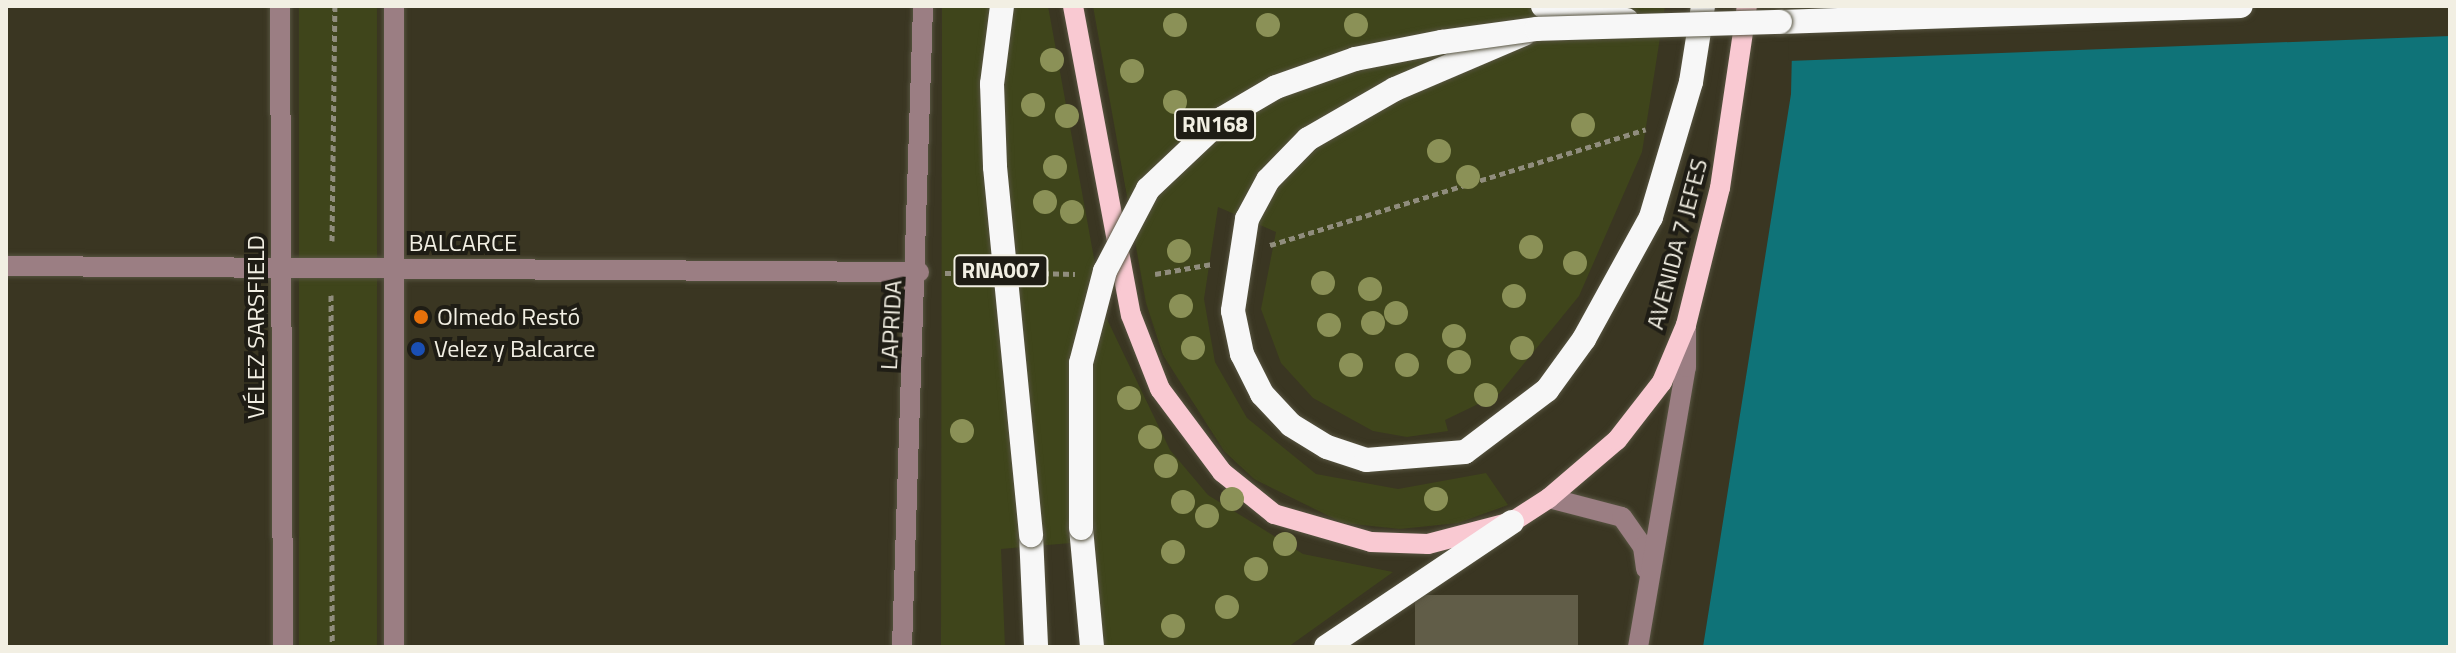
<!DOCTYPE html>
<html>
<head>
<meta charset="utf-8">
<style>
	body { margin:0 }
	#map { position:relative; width:2456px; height:653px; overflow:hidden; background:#3a3622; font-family:"Titillium Web",sans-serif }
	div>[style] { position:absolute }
	.green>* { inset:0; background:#3f451b; transform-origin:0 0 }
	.water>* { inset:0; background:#0f7378 }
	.pier>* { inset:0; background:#3a3622 }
	.building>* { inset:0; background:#615d48; transform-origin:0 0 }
	.path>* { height:5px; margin-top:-2.5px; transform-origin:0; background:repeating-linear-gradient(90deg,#908d7d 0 6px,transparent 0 10px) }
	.roads { filter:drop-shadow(0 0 2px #575441) drop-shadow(0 0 2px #575441) }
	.minor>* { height:20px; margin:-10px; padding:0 10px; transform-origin:10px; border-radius:10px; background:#9b7e83 }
	.major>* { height:20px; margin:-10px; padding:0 10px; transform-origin:10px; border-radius:10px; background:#f9c9d2 }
	.highway>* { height:24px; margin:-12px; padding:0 12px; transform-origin:12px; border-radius:12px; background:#f7f7f7 }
	.bridges { filter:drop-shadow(0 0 2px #575441) drop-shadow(0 0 2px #575441) }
	.highway-bridge>* { height:24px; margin:-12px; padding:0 12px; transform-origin:12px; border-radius:12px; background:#f7f7f7 }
	.trees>* { width:24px; height:24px; margin:-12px; border-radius:50%; background:#8b9157 }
	.dots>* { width:22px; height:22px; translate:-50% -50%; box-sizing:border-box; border:4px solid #1f1d15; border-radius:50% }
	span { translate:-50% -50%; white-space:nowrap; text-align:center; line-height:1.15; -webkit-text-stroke:8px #1f1d15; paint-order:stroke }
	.shield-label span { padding:2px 6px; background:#1f1d15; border:2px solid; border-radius:6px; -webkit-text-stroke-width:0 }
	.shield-label { font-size:22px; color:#f2efe3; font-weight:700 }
	.street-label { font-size:24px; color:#f2efe3 }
	.poi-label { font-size:24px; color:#f2efe3 }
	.left { translate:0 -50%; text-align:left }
	.frame { position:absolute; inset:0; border:8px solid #f2efe3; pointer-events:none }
</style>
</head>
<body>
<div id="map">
	<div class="green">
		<i style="left:299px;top:6px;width:78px;height:641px"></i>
		<i style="clip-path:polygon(942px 6px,1048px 6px,1104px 313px,1170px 450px,1208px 495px,1303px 554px,1393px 572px,1288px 647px,1099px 647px,1094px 541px,1001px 549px,1005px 647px,941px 647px)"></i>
		<i style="clip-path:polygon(1093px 6px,1665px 6px,1642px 152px,1579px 296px,1499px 394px,1445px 420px,1448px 431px,1407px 437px,1373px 431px,1313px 398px,1281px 363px,1261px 309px,1276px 232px,1218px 207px,1204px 299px,1215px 362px,1247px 418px,1316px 474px,1398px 489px,1486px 473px,1508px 505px,1458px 523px,1400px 529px,1343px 523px,1254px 479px,1224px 451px,1163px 355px,1146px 303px)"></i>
	</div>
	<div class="water">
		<i style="clip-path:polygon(1793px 6px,2450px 6px,2450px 647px,1703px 647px,1791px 94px)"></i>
	</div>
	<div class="pier">
		<i style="clip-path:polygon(1789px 6px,2450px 6px,2450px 36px,1788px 61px)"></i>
	</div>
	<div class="building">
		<i style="left:1578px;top:595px;width:52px;height:163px;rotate:90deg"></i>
	</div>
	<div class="path">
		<i style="left:332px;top:241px;width:235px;rotate:-89.3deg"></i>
		<i style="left:1270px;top:245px;width:393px;rotate:-17.1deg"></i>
		<i style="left:945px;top:273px;width:34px"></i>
		<i style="left:1033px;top:273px;width:42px;rotate:1.4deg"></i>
		<i style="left:1155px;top:274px;width:58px;rotate:-10deg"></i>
		<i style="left:331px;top:295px;width:352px;rotate:89.8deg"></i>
	</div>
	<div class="roads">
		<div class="minor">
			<i style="left:280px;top:6px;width:641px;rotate:89.73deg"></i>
			<i style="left:6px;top:266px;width:913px;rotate:0.38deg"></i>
			<i style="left:1549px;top:498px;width:75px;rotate:14.6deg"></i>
			<i style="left:1622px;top:517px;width:37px;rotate:55deg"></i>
			<i style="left:1643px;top:547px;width:22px;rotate:82deg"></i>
			<i style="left:394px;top:647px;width:641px;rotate:-90deg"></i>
			<i style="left:902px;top:647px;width:641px;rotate:-88.12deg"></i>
			<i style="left:1638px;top:647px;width:284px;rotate:-80.3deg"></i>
			<i style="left:1686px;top:367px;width:42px;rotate:-90deg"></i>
		</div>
		<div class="major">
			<i style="left:1073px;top:6px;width:314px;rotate:79.4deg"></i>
			<i style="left:1131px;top:315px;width:79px;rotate:68.6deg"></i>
			<i style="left:1160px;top:389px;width:104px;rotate:53.2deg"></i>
			<i style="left:1222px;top:472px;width:67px;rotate:38.9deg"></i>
			<i style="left:1274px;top:514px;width:101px;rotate:16.1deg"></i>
			<i style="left:1371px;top:542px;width:57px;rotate:2deg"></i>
			<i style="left:1428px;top:544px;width:87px;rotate:-14.7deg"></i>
			<i style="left:1512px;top:522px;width:44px;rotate:-33deg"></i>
			<i style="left:1549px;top:498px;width:89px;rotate:-40.5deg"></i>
			<i style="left:1617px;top:440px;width:73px;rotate:-52.2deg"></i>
			<i style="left:1662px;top:382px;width:62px;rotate:-67.2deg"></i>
			<i style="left:1686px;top:325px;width:141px;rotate:-76.1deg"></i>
			<i style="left:1720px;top:188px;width:184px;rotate:-81.6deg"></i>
		</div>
		<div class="highway">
			<i style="left:1543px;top:6px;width:85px;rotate:9.5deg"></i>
			<i style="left:1780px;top:22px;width:461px;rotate:-2deg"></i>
			<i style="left:1524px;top:34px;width:140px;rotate:156.9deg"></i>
			<i style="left:1395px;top:89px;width:100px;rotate:150.1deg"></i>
			<i style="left:1308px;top:139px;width:57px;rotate:134.3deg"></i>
			<i style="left:1268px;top:180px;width:44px;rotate:118.3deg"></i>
			<i style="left:1247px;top:219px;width:93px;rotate:98.7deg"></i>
			<i style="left:1233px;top:311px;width:44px;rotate:78.2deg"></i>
			<i style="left:1242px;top:354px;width:45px;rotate:63.4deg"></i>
			<i style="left:1262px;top:394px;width:42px;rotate:46.9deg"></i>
			<i style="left:1291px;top:425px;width:42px;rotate:31.4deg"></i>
			<i style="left:1327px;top:447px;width:41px;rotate:18.4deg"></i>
			<i style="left:1366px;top:460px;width:99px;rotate:-4.6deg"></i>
			<i style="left:1465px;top:452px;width:103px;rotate:-37.1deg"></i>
			<i style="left:1547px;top:390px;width:63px;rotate:-54deg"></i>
			<i style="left:1584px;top:339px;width:139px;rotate:-61.2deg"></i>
			<i style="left:1651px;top:217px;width:141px;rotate:-73.5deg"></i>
			<i style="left:1691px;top:82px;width:77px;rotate:-81deg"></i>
			<i style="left:1081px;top:528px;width:120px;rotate:84.7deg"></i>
			<i style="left:1031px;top:535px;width:112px;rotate:87.4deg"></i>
			<i style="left:1326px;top:647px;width:224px;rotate:-33.9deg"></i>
		</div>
	</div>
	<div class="bridges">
		<div class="highway-bridge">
			<i style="left:1002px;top:6px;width:79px;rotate:97.3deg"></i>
			<i style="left:992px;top:84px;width:83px;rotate:87.9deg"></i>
			<i style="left:995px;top:167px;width:370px;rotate:84.4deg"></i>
			<i style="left:1081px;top:528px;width:165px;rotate:-90deg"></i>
			<i style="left:1081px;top:363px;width:95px;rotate:-75.4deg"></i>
			<i style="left:1105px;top:271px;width:93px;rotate:-62.3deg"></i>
			<i style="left:1148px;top:189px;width:103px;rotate:-43.4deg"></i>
			<i style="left:1223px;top:118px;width:61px;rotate:-30.3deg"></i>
			<i style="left:1276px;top:87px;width:84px;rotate:-19.5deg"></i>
			<i style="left:1355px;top:59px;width:89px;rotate:-11.1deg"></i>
			<i style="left:1442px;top:42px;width:96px;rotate:-7.8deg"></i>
			<i style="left:1537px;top:29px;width:243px;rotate:-1.7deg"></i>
		</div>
	</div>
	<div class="trees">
		<i style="left:1175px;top:25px"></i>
		<i style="left:1268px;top:25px"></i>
		<i style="left:1356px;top:25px"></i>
		<i style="left:1052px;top:60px"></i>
		<i style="left:1132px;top:71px"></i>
		<i style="left:1175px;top:102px"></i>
		<i style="left:1033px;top:105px"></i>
		<i style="left:1067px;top:116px"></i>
		<i style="left:1583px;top:125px"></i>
		<i style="left:1439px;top:151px"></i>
		<i style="left:1055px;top:167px"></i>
		<i style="left:1468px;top:177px"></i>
		<i style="left:1045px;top:202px"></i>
		<i style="left:1072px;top:212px"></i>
		<i style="left:1531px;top:247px"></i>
		<i style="left:1179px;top:251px"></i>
		<i style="left:1575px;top:263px"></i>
		<i style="left:1323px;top:283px"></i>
		<i style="left:1370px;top:289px"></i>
		<i style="left:1514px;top:296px"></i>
		<i style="left:1181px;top:306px"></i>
		<i style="left:1396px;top:313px"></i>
		<i style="left:1373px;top:323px"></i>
		<i style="left:1329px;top:325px"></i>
		<i style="left:1454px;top:336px"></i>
		<i style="left:1193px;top:348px"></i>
		<i style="left:1522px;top:348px"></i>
		<i style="left:1459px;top:362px"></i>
		<i style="left:1351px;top:365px"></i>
		<i style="left:1407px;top:365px"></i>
		<i style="left:1486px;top:395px"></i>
		<i style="left:1129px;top:398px"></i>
		<i style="left:962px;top:431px"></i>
		<i style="left:1150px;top:437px"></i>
		<i style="left:1166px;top:466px"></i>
		<i style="left:1232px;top:499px"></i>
		<i style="left:1436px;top:499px"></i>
		<i style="left:1183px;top:502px"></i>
		<i style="left:1207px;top:516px"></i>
		<i style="left:1285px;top:544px"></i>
		<i style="left:1173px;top:552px"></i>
		<i style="left:1256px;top:569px"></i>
		<i style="left:1227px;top:607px"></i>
		<i style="left:1173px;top:626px"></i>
	</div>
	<div class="dots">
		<i style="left:421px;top:317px;background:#e8710a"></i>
		<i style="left:418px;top:349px;background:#1a4fb4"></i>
	</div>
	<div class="shield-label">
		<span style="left:1215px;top:125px">RN168</span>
		<span style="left:1001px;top:271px">RNA007</span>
	</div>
	<div class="street-label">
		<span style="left:463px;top:243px">BALCARCE</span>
		<span style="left:1677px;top:244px;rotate:-75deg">AVENIDA 7 JEFES</span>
		<span style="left:891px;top:325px;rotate:-87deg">LAPRIDA</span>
		<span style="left:256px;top:327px;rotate:-90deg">VÉLEZ SARSFIELD</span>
	</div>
	<div class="poi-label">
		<span class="left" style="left:437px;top:317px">Olmedo Restó</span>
		<span class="left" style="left:434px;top:349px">Velez y Balcarce</span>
	</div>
	<div class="frame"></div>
</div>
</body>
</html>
